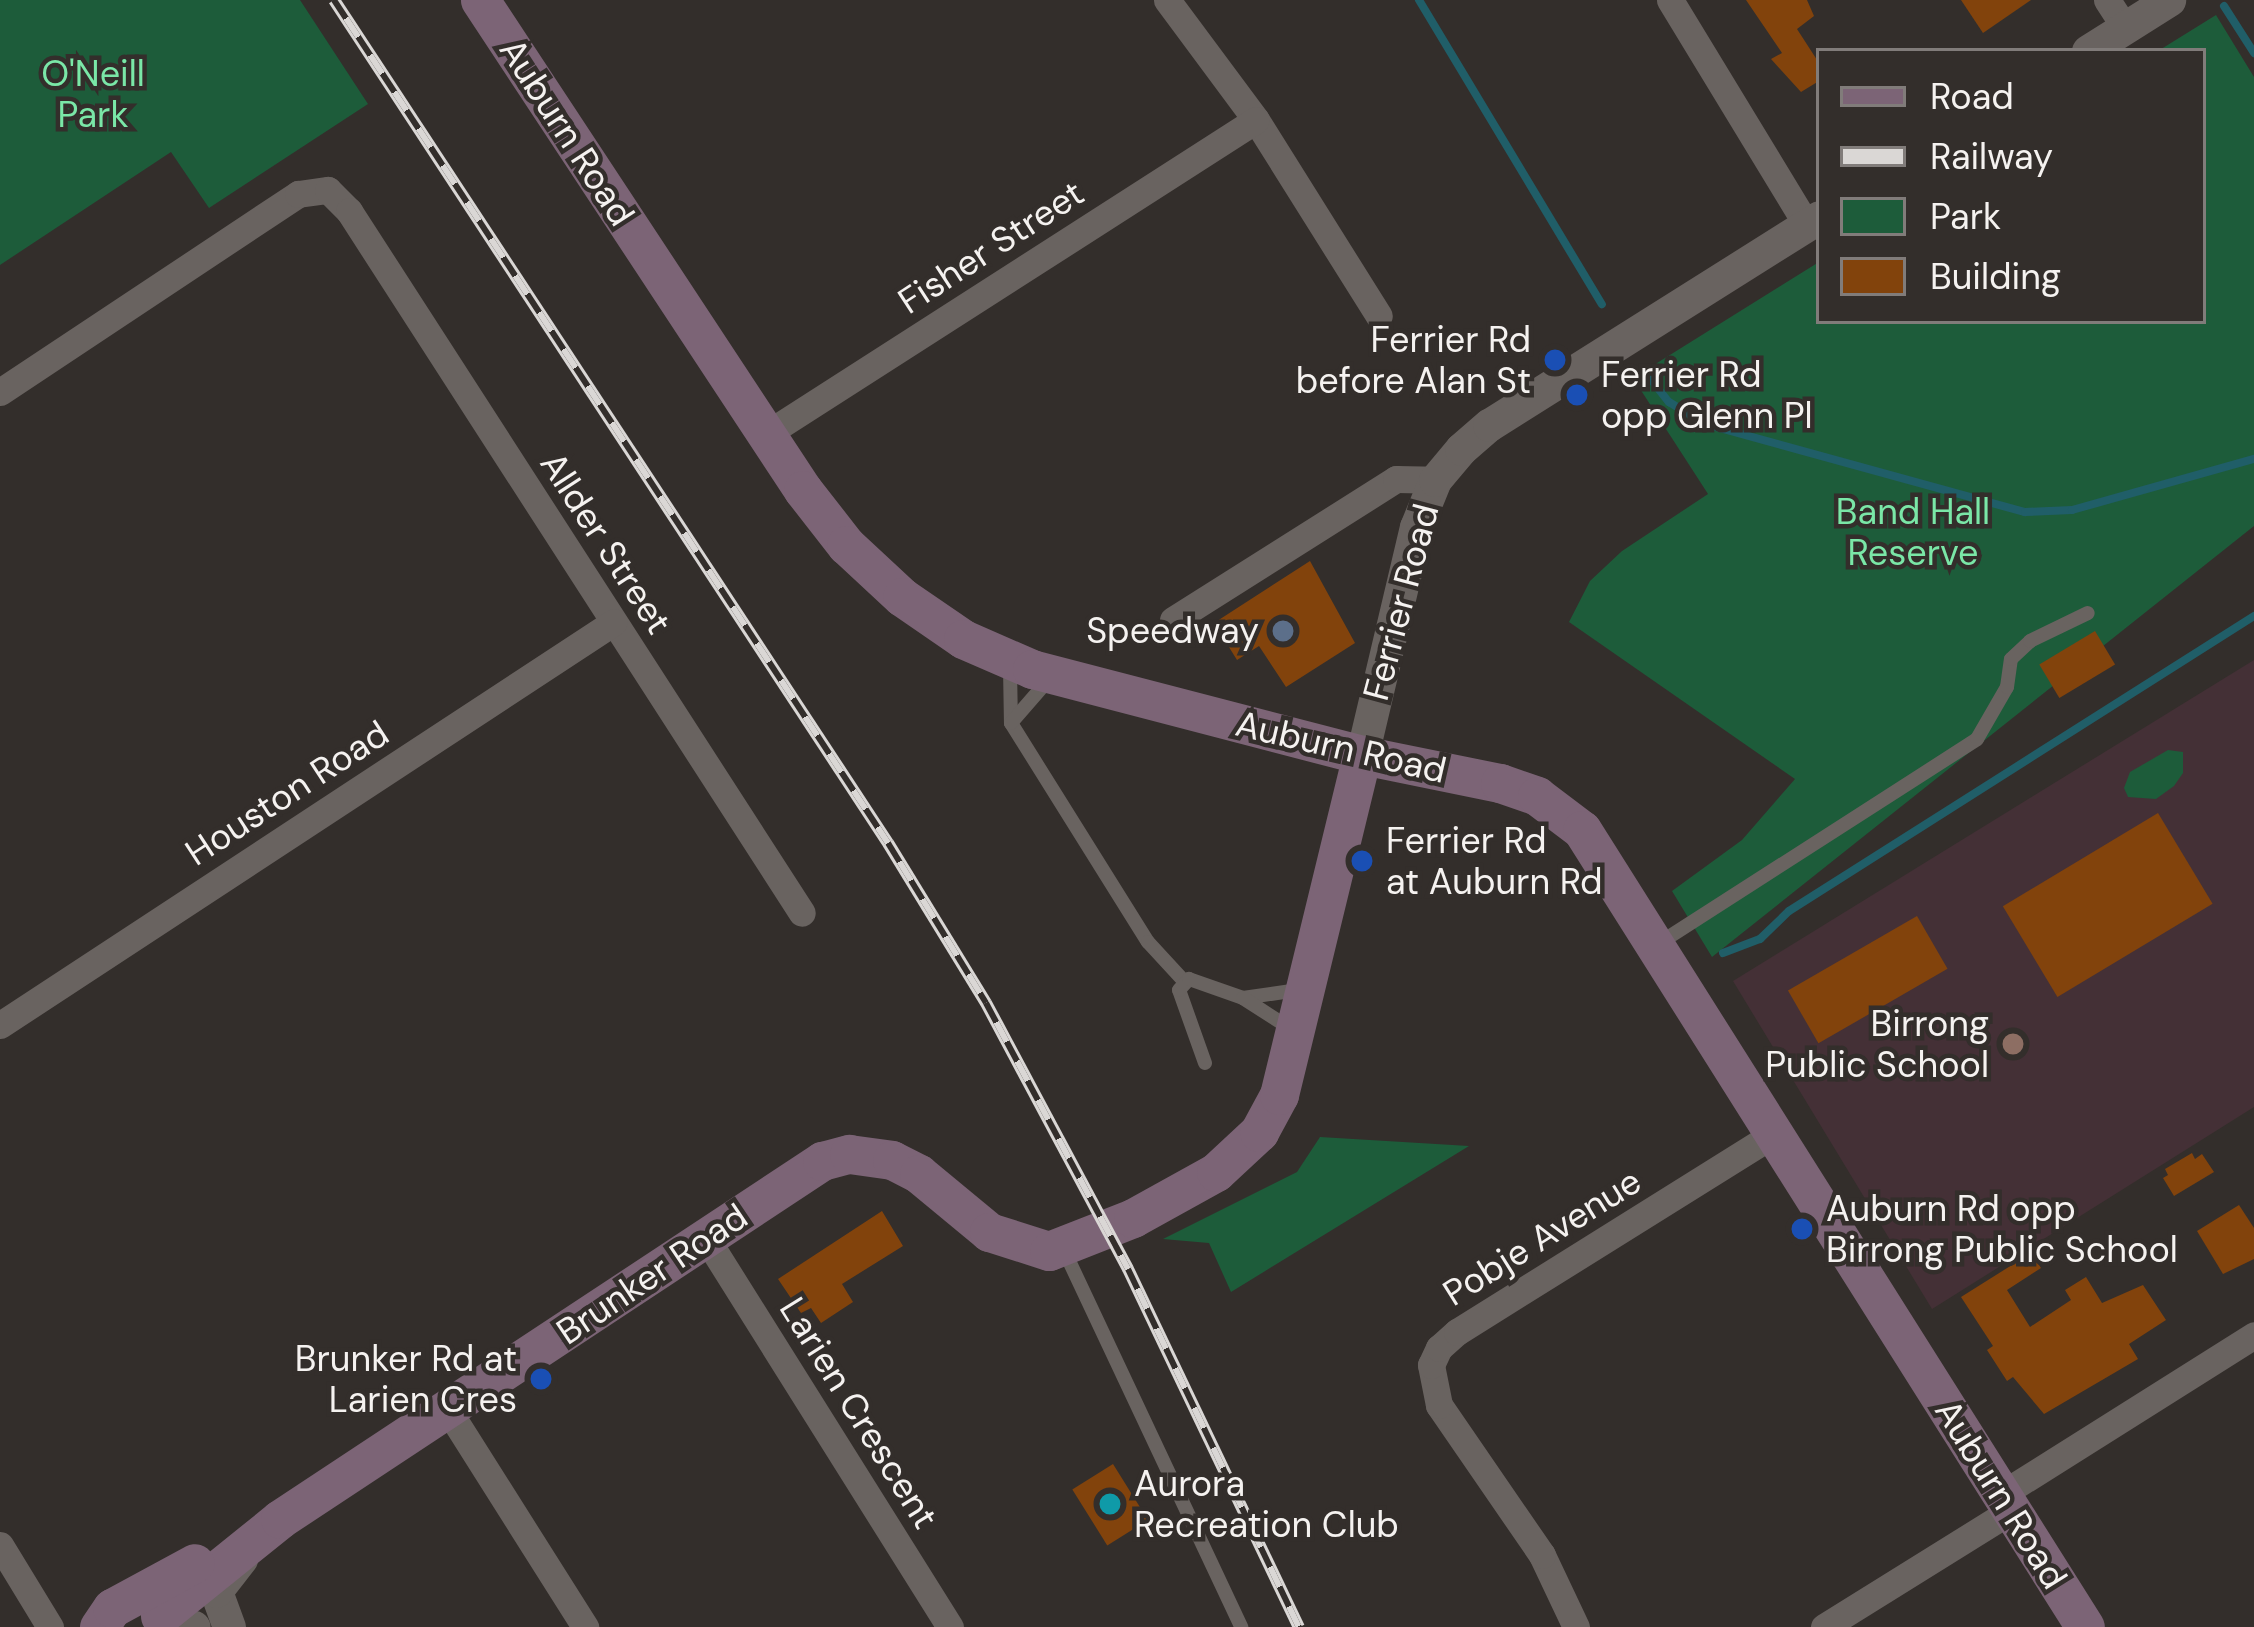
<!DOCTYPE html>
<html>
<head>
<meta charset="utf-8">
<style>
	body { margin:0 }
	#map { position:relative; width:2254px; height:1627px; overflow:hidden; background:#332e2b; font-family:"DM Sans",sans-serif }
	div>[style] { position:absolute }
	.education>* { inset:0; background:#443036 }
	.green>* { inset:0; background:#1d5c3a }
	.stream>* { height:8px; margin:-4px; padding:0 4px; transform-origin:4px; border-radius:4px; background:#205e68 }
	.building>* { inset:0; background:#82430c; transform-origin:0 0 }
	.service>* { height:14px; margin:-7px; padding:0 7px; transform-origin:7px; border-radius:7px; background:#696360 }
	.minor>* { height:27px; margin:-13.5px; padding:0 13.5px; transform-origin:13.5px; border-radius:13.5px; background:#696360 }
	.tertiary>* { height:33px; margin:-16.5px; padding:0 16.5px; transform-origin:16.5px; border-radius:16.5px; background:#696360 }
	.secondary>* { height:39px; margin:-19.5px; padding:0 19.5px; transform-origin:19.5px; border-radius:19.5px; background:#7c6476 }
	.rail>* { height:12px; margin-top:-6px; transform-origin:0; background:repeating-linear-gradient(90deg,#332e2b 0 22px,#dad7d5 0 44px); box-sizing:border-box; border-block:3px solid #dad7d5 }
	.dots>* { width:33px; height:33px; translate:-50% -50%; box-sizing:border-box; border:6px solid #332e2b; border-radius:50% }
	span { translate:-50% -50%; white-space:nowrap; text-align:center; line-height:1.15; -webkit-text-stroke:9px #332e2b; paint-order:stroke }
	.park-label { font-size:36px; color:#7ae7a7 }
	.street-label { font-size:36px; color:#f5f2f0 }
	.poi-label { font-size:36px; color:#f5f2f0 }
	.right { translate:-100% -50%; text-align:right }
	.left { translate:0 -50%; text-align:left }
	.legend { position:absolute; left:1816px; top:48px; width:390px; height:276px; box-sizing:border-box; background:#332e2b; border:3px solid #817c7a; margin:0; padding:15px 21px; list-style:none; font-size:36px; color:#f5f2f0 }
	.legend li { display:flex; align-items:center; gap:24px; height:60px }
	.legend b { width:60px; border:3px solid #817c7a }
</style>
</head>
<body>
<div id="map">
	<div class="education">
		<i style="clip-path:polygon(2254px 660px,2254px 1107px,1932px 1309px,1733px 981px)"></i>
	</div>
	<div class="green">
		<i style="clip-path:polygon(0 0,300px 0,368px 104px,209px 208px,171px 152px,0 265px)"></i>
		<i style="clip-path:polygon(2216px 15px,2254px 77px,2254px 526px,1712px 957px,1672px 891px,1742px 840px,1795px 779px,1569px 622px,1590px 581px,1622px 551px,1708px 494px,1633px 378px,1819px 262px,1819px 321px,2203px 321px,2203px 51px,2158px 51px)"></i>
		<i style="clip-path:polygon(2168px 750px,2183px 752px,2183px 773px,2174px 786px,2156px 799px,2128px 797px,2124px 788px,2130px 772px)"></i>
		<i style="clip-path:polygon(1320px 1137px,1469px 1146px,1231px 1292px,1209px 1243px,1163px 1239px,1297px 1172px)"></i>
	</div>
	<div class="stream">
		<i style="left:1419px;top:0;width:355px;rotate:59deg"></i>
		<i style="left:2224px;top:6px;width:56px;rotate:57.4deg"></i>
		<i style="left:1646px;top:373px;width:37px;rotate:52deg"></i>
		<i style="left:1669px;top:402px;width:42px;rotate:31.4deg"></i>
		<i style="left:1705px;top:424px;width:332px;rotate:15.4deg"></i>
		<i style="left:2025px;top:512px;width:47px;rotate:-2.4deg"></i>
		<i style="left:2072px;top:510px;width:189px;rotate:-15.7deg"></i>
		<i style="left:1723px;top:953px;width:40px;rotate:-21deg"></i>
		<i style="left:1760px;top:939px;width:40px;rotate:-44deg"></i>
		<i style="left:1789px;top:911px;width:551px;rotate:-32.39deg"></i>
	</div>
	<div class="building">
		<i style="clip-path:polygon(1746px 0,1807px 0,1814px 16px,1797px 29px,1819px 63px,1819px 81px,1801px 92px,1771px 59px,1782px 53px)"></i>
		<i style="clip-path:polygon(1961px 0,2031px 0,1983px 33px)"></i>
		<i style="clip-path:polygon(1310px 561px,1355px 643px,1286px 687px,1259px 646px,1237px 660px,1214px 623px)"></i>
		<i style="left:2095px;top:631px;width:39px;height:65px;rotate:59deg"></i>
		<i style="left:2158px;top:813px;width:106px;height:181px;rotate:59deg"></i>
		<i style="left:1917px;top:916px;width:61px;height:149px;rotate:60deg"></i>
		<i style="clip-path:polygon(2192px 1153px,2195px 1159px,2202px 1154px,2214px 1172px,2174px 1196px,2163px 1178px,2168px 1175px,2165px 1169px)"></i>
		<i style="clip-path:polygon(2239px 1205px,2254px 1228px,2254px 1259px,2223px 1274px,2197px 1231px)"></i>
		<i style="clip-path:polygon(882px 1211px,903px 1246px,842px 1284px,853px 1302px,821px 1323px,811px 1308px,801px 1313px,778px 1279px)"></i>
		<i style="clip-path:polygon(2031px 1253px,2041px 1268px,2007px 1290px,2030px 1327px,2071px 1300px,2065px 1290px,2086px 1277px,2102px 1303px,2143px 1285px,2166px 1320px,2129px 1344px,2138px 1359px,2044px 1414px,2013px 1377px,2007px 1381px,1987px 1350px,1993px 1346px,1961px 1297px)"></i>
		<i style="left:1113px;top:1464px;width:66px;height:48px;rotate:58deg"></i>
	</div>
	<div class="service">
		<i style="left:1010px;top:668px;width:55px;rotate:89deg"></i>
		<i style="left:1011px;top:723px;width:258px;rotate:58deg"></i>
		<i style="left:1148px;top:942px;width:53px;rotate:47.3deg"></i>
		<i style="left:1011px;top:723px;width:61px;rotate:-49deg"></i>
		<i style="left:1658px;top:944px;width:379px;rotate:-32.7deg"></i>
		<i style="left:1977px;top:739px;width:60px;rotate:-60deg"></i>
		<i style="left:2007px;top:687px;width:28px;rotate:-82deg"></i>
		<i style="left:2011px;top:659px;width:26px;rotate:-43deg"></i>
		<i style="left:2030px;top:641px;width:64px;rotate:-25.8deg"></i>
		<i style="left:1243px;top:998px;width:56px;rotate:-8.3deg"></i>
		<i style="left:1205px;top:1063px;width:77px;rotate:-109.6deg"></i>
		<i style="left:1179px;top:990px;width:15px;rotate:-48deg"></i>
		<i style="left:1189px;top:979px;width:57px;rotate:19.4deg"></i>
		<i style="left:1243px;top:998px;width:57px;rotate:32.9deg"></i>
		<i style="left:1063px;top:1248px;width:419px;rotate:64.8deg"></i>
	</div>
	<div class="minor">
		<i style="left:1167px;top:0;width:149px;rotate:53.4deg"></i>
		<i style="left:1256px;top:120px;width:231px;rotate:57.9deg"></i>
		<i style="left:1670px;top:0;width:263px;rotate:58.7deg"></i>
		<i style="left:2107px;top:0;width:33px;rotate:57deg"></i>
		<i style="left:0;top:392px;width:358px;rotate:-33.6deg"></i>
		<i style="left:298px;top:194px;width:30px;rotate:-8deg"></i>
		<i style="left:328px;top:190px;width:30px;rotate:45deg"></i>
		<i style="left:349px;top:211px;width:835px;rotate:57.17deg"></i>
		<i style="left:765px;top:435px;width:583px;rotate:-32.68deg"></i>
		<i style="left:1173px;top:620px;width:264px;rotate:-32.3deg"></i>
		<i style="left:1396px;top:479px;width:39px;rotate:1deg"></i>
		<i style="left:0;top:1025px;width:734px;rotate:-33.28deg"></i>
		<i style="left:706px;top:1238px;width:459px;rotate:57.9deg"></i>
		<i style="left:448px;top:1410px;width:257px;rotate:57.7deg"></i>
		<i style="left:2002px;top:1494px;width:298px;rotate:-32.2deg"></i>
		<i style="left:0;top:1545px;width:96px;rotate:58.6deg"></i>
		<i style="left:1576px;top:1627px;width:80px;rotate:-115.3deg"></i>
		<i style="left:1542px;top:1555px;width:182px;rotate:-124.5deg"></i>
		<i style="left:1439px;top:1405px;width:41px;rotate:-101.3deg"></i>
		<i style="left:1431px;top:1365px;width:19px;rotate:-65deg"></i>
		<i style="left:1439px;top:1348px;width:24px;rotate:-42deg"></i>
		<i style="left:1457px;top:1332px;width:375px;rotate:-32deg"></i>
		<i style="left:1824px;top:1627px;width:221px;rotate:-31.9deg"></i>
	</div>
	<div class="tertiary">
		<i style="left:2088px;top:51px;width:96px;rotate:-32.2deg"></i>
		<i style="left:1362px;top:755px;width:234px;rotate:-76.7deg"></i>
		<i style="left:1416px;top:527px;width:51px;rotate:-68deg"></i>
		<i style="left:1435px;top:480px;width:40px;rotate:-50deg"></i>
		<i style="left:1461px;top:449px;width:37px;rotate:-41deg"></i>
		<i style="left:1489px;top:425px;width:390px;rotate:-32.2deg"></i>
		<i style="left:163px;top:1622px;width:31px;rotate:9deg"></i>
		<i style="left:229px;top:1627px;width:38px;rotate:-110deg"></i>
		<i style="left:216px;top:1591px;width:41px;rotate:-52deg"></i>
	</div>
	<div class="secondary">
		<i style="left:480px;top:0;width:587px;rotate:56.61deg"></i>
		<i style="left:803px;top:490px;width:70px;rotate:52deg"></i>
		<i style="left:846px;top:545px;width:76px;rotate:42.9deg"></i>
		<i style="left:902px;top:597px;width:74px;rotate:34.5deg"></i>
		<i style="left:963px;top:639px;width:75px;rotate:23.5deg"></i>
		<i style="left:1032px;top:669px;width:341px;rotate:14.6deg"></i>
		<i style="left:1362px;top:755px;width:141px;rotate:11.5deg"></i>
		<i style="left:1500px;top:783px;width:39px;rotate:19deg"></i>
		<i style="left:1537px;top:796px;width:56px;rotate:37.1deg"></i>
		<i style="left:1582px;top:830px;width:942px;rotate:57.74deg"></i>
		<i style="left:160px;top:1616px;width:154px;rotate:-38.9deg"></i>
		<i style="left:280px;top:1519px;width:650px;rotate:-33.45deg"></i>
		<i style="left:822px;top:1161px;width:28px;rotate:-15deg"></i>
		<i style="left:849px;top:1154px;width:43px;rotate:7.9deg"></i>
		<i style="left:892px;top:1160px;width:30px;rotate:27deg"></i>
		<i style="left:919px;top:1174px;width:91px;rotate:39.6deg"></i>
		<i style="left:989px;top:1232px;width:63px;rotate:17.6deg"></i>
		<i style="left:1049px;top:1251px;width:90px;rotate:-21.4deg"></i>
		<i style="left:1133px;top:1218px;width:95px;rotate:-29deg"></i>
		<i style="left:1216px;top:1172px;width:59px;rotate:-42.9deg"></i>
		<i style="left:1259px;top:1132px;width:42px;rotate:-61.6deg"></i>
		<i style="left:1279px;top:1095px;width:350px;rotate:-76.3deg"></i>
		<i style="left:99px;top:1627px;width:23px;rotate:-56deg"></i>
		<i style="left:112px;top:1608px;width:94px;rotate:-28.5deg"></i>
	</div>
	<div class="rail">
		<i style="left:334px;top:0;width:1009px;rotate:56.69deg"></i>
		<i style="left:888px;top:843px;width:188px;rotate:58.5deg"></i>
		<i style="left:986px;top:1003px;width:302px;rotate:61.9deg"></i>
		<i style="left:1128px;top:1269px;width:397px;rotate:64.5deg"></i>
	</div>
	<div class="dots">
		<i style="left:1555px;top:360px;background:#1a4fb4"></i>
		<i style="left:1577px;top:395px;background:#1a4fb4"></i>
		<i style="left:1283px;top:631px;background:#5c6f8a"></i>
		<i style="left:1362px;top:861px;background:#1a4fb4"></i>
		<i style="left:2013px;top:1044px;background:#8d6e63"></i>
		<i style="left:1802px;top:1229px;background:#1a4fb4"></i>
		<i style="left:541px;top:1379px;background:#1a4fb4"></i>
		<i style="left:1110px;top:1504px;background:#0f9aa8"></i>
	</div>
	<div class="park-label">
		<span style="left:93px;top:94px">O'Neill<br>Park</span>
		<span style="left:1913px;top:532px">Band Hall<br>Reserve</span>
	</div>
	<div class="street-label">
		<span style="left:567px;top:132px;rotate:57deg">Auburn Road</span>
		<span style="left:991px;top:247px;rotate:-33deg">Fisher Street</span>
		<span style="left:606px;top:543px;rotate:57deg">Allder Street</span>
		<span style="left:1401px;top:602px;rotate:-75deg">Ferrier Road</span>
		<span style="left:1341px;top:747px;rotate:13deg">Auburn Road</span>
		<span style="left:287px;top:793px;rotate:-33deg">Houston Road</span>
		<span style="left:1542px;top:1237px;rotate:-32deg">Pobje Avenue</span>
		<span style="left:652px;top:1274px;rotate:-34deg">Brunker Road</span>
		<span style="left:859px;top:1413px;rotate:58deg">Larien Crescent</span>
		<span style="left:2001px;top:1494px;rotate:58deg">Auburn Road</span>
	</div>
	<div class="poi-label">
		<span class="right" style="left:1531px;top:360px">Ferrier Rd<br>before Alan St</span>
		<span class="left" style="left:1601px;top:395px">Ferrier Rd<br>opp Glenn Pl</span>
		<span class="right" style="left:1259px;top:631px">Speedway</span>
		<span class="left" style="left:1386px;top:861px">Ferrier Rd<br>at Auburn Rd</span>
		<span class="right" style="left:1989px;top:1044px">Birrong<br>Public School</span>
		<span class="left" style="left:1826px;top:1229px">Auburn Rd opp<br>Birrong Public School</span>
		<span class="right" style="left:517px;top:1379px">Brunker Rd at<br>Larien Cres</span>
		<span class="left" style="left:1134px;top:1504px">Aurora<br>Recreation Club</span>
	</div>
	<ul class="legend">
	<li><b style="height:15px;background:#7c6476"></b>Road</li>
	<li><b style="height:15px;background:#dad7d5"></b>Railway</li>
	<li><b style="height:33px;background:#1d5c3a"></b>Park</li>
	<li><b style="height:33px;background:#82430c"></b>Building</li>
	</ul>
</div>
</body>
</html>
